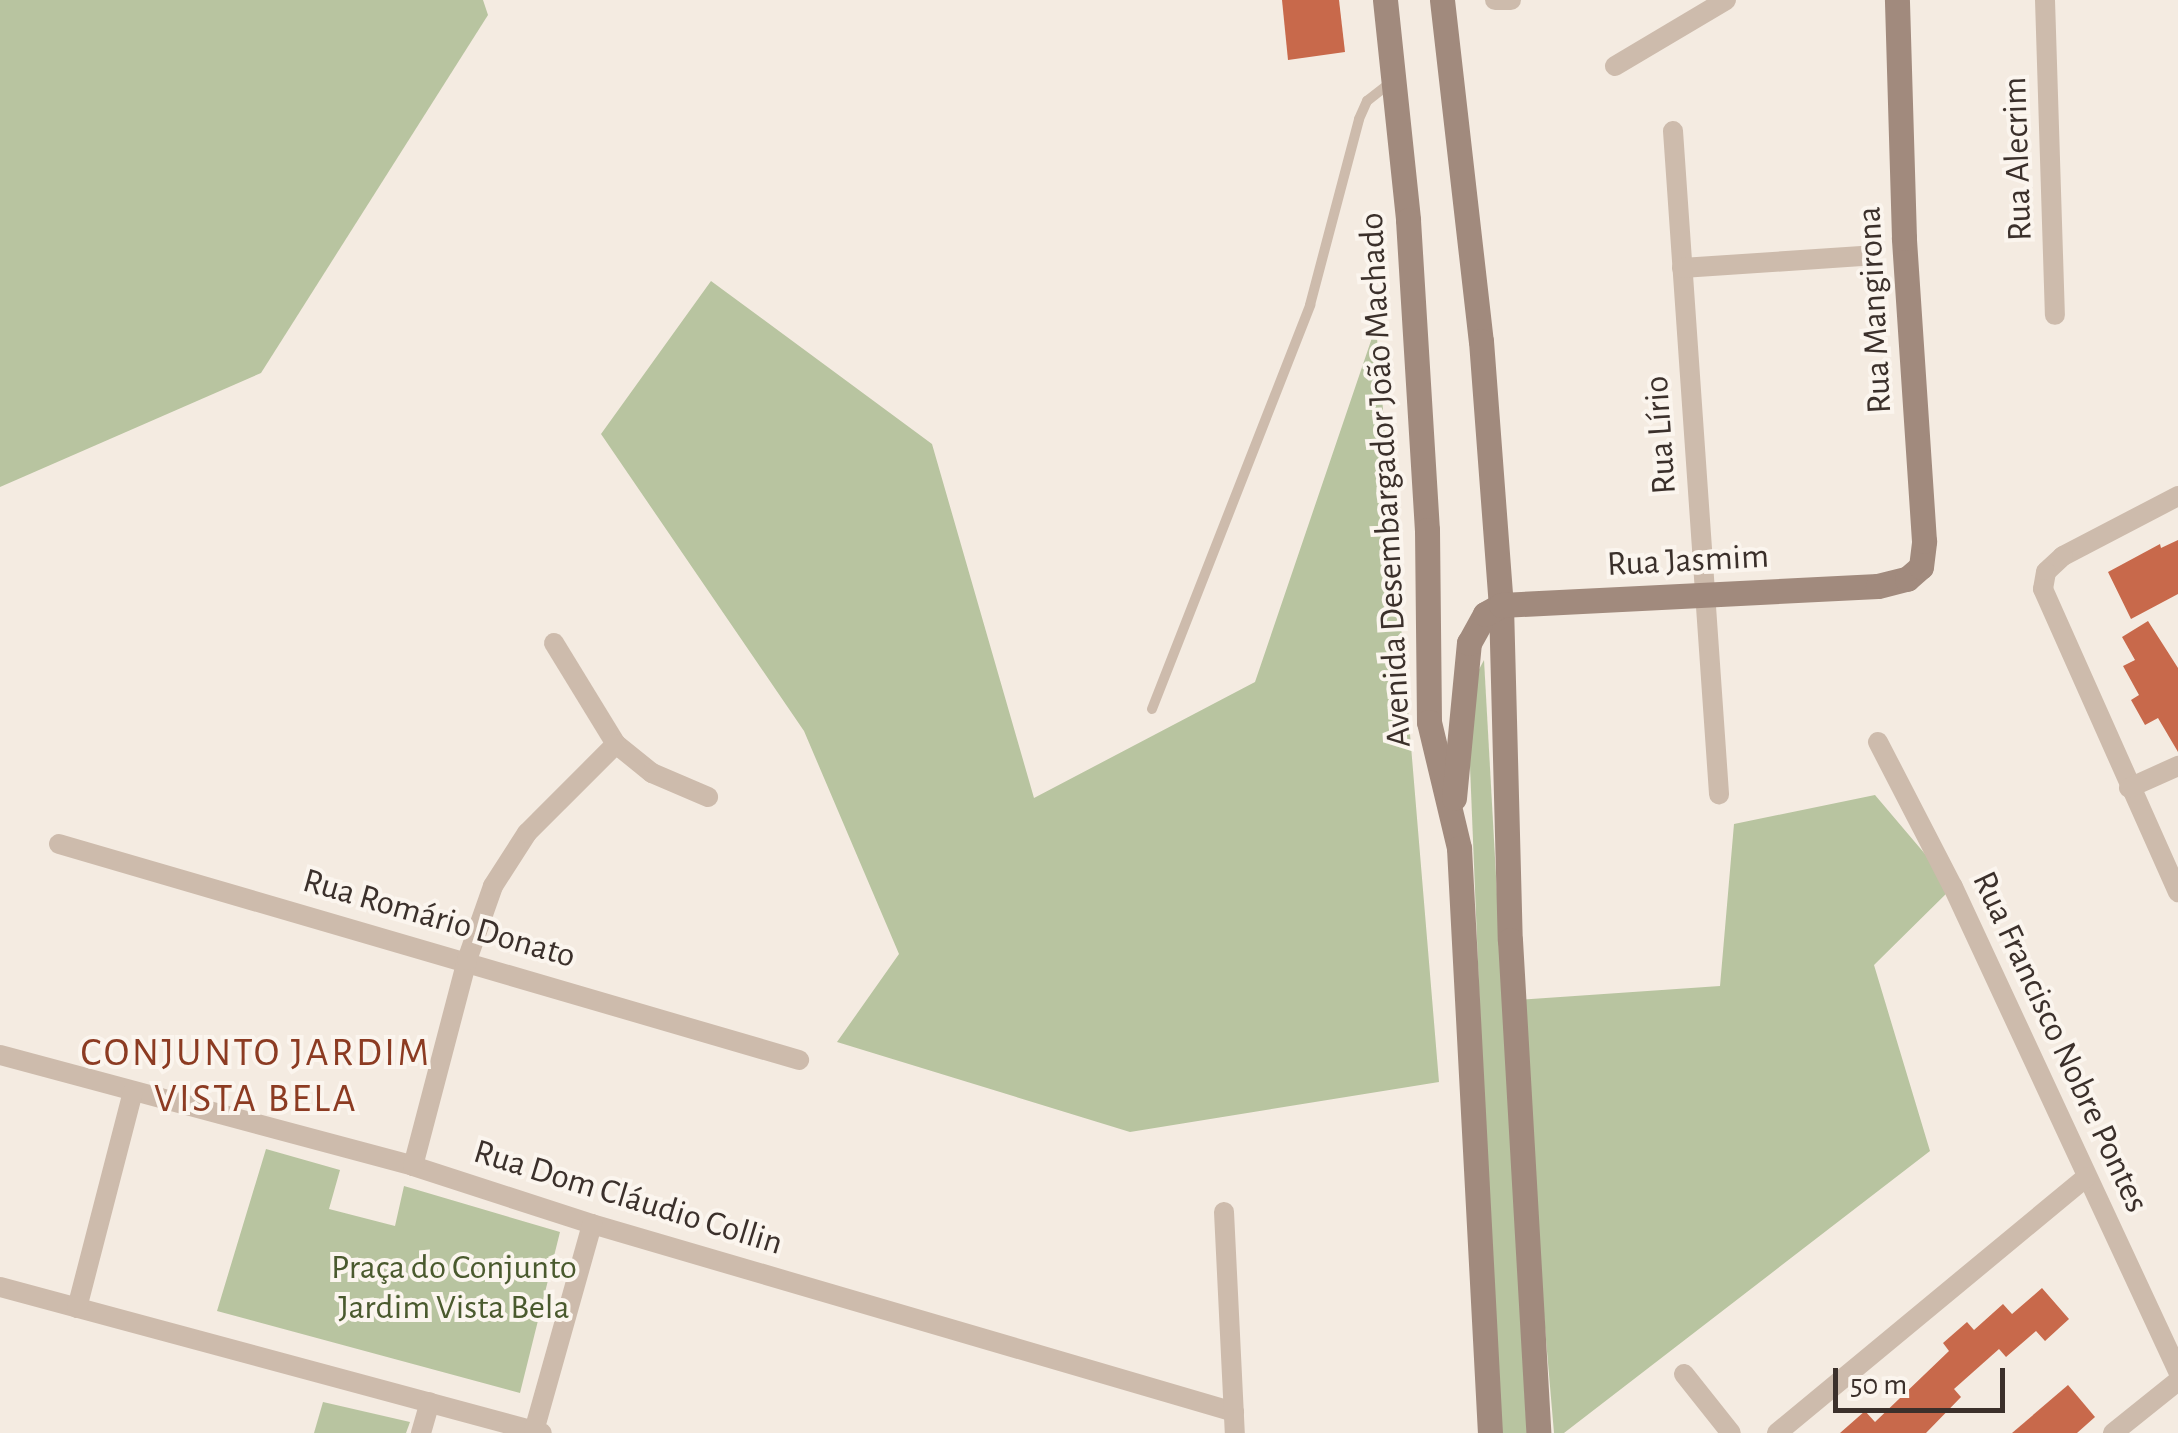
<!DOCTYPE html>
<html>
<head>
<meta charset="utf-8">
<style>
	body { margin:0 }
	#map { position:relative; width:2178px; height:1433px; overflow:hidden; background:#f4ebe1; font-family:"Alegreya Sans",sans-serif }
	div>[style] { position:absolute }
	.green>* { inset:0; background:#b8c4a0 }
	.building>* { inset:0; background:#c8694b }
	.lane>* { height:10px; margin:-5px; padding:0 5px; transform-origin:5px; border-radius:5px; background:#cdbbac }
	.street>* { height:20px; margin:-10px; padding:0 10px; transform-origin:10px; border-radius:10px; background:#cdbbac }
	.secondary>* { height:25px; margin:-12.5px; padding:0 12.5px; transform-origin:12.5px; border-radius:12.5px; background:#a18a7d }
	span { translate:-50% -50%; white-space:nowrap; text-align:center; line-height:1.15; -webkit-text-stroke:8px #fbf5ee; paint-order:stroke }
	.street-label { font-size:35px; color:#3b302b }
	.park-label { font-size:35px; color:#4a5a2e }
	.quarter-label { font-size:40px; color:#8c3b22; letter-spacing:2.5px }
	.scale { position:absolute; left:1833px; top:1368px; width:172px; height:45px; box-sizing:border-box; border:5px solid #3b302b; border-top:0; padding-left:12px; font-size:30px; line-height:35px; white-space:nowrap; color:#3b302b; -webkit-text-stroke:8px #fbf5ee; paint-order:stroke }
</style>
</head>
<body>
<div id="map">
	<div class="green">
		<i style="clip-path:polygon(0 0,483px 0,488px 15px,261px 373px,0 487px)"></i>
		<i style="clip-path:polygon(711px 281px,932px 444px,1034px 798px,1255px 682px,1376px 326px,1439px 1082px,1130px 1132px,837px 1042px,899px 954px,804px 731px,601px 434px)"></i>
		<i style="clip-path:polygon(1484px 660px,1527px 1433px,1497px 1433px,1467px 692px)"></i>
		<i style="clip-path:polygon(1875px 795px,1953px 887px,1874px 965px,1930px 1151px,1564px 1433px,1554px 1433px,1517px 1000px,1720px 986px,1734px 824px)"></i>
		<i style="clip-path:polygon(266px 1149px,340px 1170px,329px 1209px,395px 1226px,404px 1186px,560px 1232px,520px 1393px,217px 1311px)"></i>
		<i style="clip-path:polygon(323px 1402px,410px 1422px,406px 1433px,314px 1433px)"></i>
	</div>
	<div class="building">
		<i style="clip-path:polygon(1282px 0,1339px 0,1345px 52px,1288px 60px)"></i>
		<i style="clip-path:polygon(2178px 540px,2178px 594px,2131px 619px,2108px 572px,2160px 544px,2161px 548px)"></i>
		<i style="clip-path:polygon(2148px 621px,2178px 668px,2178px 752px,2158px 718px,2145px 725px,2131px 700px,2139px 695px,2123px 666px,2135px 660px,2122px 637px)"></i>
		<i style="clip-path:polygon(2042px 1288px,2069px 1319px,2045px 1341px,2036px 1331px,2006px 1357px,1999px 1349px,1954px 1389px,1961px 1397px,1926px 1433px,1840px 1433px,1865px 1411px,1875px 1422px,1949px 1351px,1943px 1343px,1967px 1322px,1974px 1330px,2003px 1304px,2012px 1314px)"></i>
		<i style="clip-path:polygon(2068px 1385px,2095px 1417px,2077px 1433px,2012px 1433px)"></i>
	</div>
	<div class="lane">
		<i style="left:1152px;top:709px;width:434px;rotate:-68.6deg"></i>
		<i style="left:1310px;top:305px;width:192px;rotate:-75.2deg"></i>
		<i style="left:1359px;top:119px;width:20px;rotate:-66deg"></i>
		<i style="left:1367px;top:101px;width:29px;rotate:-38deg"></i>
	</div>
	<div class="street">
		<i style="left:1495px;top:0;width:16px"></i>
		<i style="left:2045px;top:0;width:315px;rotate:88.2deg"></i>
		<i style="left:1615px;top:66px;width:129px;rotate:-30.7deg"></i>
		<i style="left:1673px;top:131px;width:665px;rotate:86.03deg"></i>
		<i style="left:1682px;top:268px;width:180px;rotate:-3.8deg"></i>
		<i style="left:2178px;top:496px;width:130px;rotate:152.4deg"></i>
		<i style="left:2063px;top:556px;width:23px;rotate:137deg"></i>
		<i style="left:2046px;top:572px;width:17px;rotate:100deg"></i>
		<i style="left:2043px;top:589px;width:332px;rotate:66deg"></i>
		<i style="left:554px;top:643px;width:119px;rotate:58.5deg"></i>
		<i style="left:616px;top:744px;width:46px;rotate:38.9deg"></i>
		<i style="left:652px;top:773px;width:61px;rotate:23.2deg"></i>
		<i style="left:1878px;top:742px;width:163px;rotate:62.7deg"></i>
		<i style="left:1953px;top:887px;width:534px;rotate:65.07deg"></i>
		<i style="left:2129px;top:788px;width:54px;rotate:-24.2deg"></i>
		<i style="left:59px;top:844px;width:771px;rotate:16.27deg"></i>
		<i style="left:0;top:1055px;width:428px;rotate:15deg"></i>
		<i style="left:413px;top:1166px;width:188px;rotate:18deg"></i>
		<i style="left:592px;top:1224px;width:669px;rotate:16.32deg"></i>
		<i style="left:413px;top:1166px;width:213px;rotate:-75.3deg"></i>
		<i style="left:467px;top:960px;width:78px;rotate:-70.6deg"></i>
		<i style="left:493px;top:886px;width:63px;rotate:-57.3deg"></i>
		<i style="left:527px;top:833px;width:126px;rotate:-45deg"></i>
		<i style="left:1224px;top:1212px;width:221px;rotate:87.2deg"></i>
		<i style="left:0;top:1287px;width:561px;rotate:15.08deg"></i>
		<i style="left:77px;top:1308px;width:224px;rotate:-75.5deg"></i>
		<i style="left:1684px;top:1374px;width:75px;rotate:51.5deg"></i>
		<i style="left:534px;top:1431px;width:215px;rotate:-74.3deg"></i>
		<i style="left:421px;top:1433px;width:32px;rotate:-74deg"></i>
		<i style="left:1777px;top:1433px;width:401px;rotate:-39.6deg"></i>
		<i style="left:2113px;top:1433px;width:83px;rotate:-38.7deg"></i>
	</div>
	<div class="secondary">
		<i style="left:1385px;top:0;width:221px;rotate:84deg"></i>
		<i style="left:1408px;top:220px;width:311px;rotate:86.5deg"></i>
		<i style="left:1427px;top:530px;width:192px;rotate:89.4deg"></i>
		<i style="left:1429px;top:722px;width:130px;rotate:76.6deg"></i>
		<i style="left:1459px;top:848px;width:586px;rotate:86.97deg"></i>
		<i style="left:1442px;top:0;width:343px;rotate:83.5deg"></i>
		<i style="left:1481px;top:341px;width:265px;rotate:85.7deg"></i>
		<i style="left:1501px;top:605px;width:335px;rotate:88.5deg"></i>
		<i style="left:1510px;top:940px;width:494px;rotate:86.7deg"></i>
		<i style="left:1454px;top:798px;width:156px;rotate:-84.5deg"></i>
		<i style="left:1469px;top:643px;width:33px;rotate:-61deg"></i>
		<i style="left:1485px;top:614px;width:18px;rotate:-29deg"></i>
		<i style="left:1501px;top:605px;width:377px;rotate:-2.9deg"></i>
		<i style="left:1878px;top:586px;width:30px;rotate:-14deg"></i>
		<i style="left:1907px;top:579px;width:18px;rotate:-41deg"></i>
		<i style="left:1921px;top:567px;width:26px;rotate:-83deg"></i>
		<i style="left:1924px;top:541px;width:304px;rotate:-93.8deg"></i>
		<i style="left:1904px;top:238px;width:238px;rotate:-91.7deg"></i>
	</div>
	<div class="street-label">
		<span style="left:2018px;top:159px;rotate:-92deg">Rua Alecrim</span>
		<span style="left:1875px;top:310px;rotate:-93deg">Rua Mangirona</span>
		<span style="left:1661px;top:435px;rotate:-94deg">Rua Lírio</span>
		<span style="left:1386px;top:480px;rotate:-93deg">Avenida Desembargador João Machado</span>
		<span style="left:1688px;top:561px;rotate:-3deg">Rua Jasmim</span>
		<span style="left:439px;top:919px;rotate:16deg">Rua Romário Donato</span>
		<span style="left:2060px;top:1042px;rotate:65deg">Rua Francisco Nobre Pontes</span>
		<span style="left:628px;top:1198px;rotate:17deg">Rua Dom Cláudio Collin</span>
	</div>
	<div class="park-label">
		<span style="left:454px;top:1288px">Praça do Conjunto<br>Jardim Vista Bela</span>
	</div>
	<div class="quarter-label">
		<span style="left:256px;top:1076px">CONJUNTO JARDIM<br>VISTA BELA</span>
	</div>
	<div class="scale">50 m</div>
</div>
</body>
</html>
